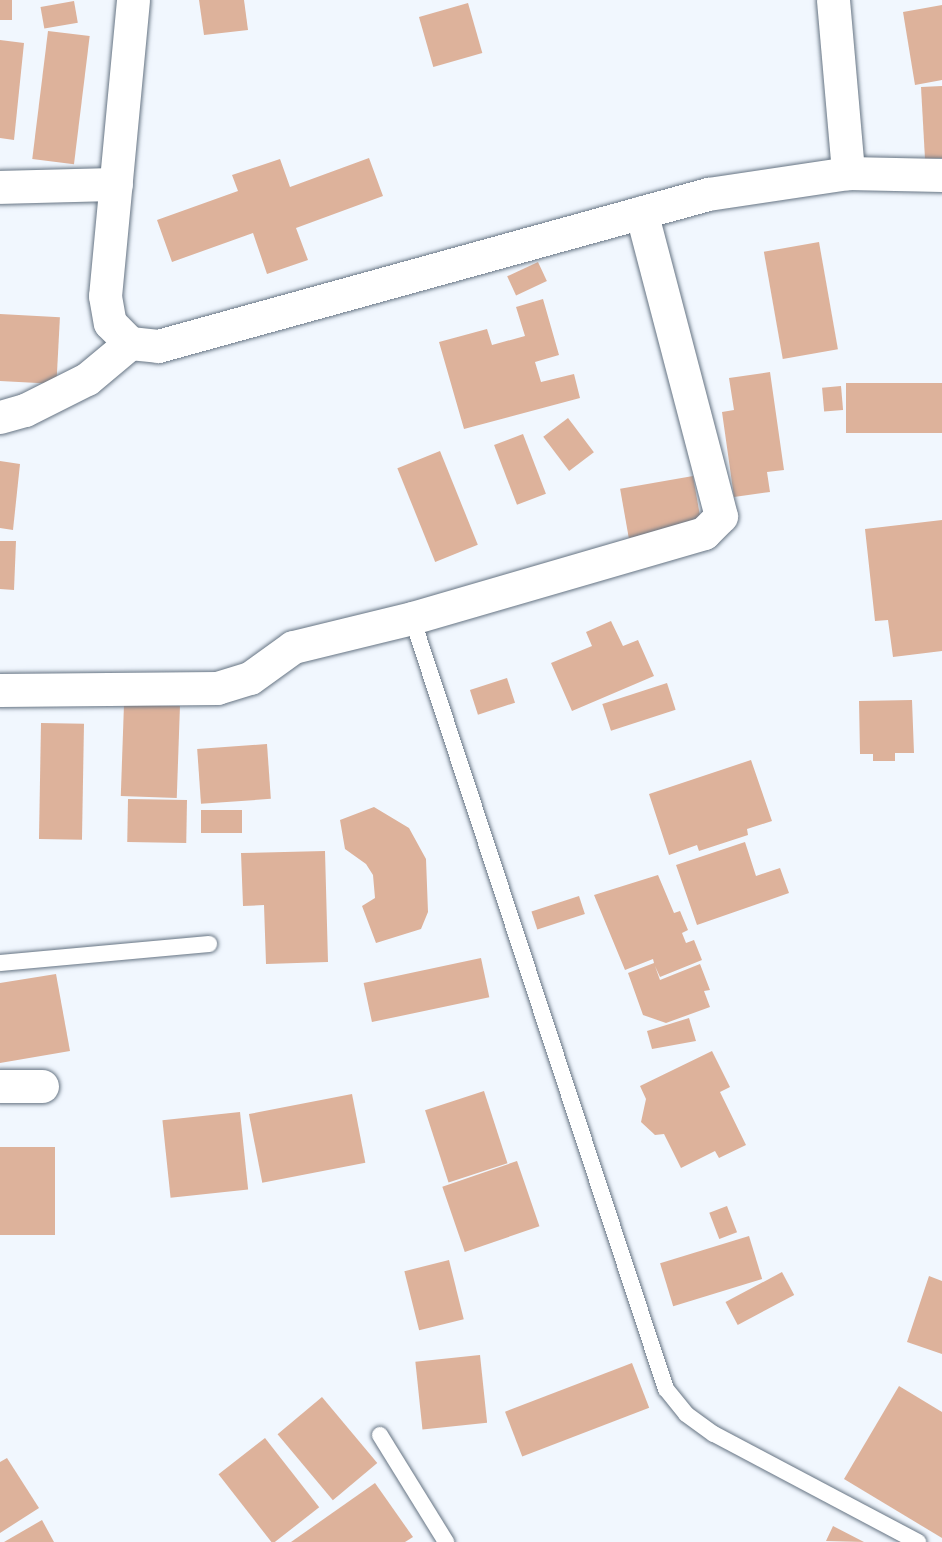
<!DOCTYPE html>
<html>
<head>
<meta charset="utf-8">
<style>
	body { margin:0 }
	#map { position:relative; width:942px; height:1542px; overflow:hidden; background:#f1f7fe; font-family:Jost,sans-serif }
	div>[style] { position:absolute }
	.building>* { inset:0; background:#ddb29b; transform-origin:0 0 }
	.roads { filter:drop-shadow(0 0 2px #667483) drop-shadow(0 0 2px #667483) }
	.lane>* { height:16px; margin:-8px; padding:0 8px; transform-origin:8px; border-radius:8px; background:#fff }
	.street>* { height:33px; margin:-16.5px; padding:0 16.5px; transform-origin:16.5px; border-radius:16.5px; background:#fff }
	span { translate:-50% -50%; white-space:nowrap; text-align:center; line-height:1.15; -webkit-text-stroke:5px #fff; paint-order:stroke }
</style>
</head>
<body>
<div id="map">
	<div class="building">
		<i style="left:0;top:0;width:12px;height:20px"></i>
		<i style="clip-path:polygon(199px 0,244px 0,248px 30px,204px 35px)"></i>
		<i style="left:74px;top:1px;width:22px;height:34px;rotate:80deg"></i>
		<i style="left:468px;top:3px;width:52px;height:51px;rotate:74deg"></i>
		<i style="clip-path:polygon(942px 5px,942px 80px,915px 85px,903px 12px)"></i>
		<i style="left:48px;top:31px;width:42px;height:129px;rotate:7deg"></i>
		<i style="clip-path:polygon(0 40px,24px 43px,14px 140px,0 138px)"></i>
		<i style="clip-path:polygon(942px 86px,942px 158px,925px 159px,921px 87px)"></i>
		<i style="clip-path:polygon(369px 158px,383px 196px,296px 228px,308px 260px,267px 274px,253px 233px,172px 262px,157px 220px,238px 191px,232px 175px,280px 159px,290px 187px)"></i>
		<i style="left:819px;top:242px;width:109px;height:56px;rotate:80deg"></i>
		<i style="left:538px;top:262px;width:21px;height:34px;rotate:65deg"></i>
		<i style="clip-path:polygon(543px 299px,559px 355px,535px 362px,541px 382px,574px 374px,580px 398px,464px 429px,439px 342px,487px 329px,492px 345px,525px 336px,516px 307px)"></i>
		<i style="left:0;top:314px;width:60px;height:67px;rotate:3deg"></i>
		<i style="clip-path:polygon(770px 372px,784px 470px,767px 472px,770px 492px,734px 497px,722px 412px,734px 410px,729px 378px)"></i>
		<i style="left:942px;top:383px;width:50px;height:96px;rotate:90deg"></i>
		<i style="left:841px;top:386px;width:24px;height:19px;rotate:85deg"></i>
		<i style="left:568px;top:418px;width:43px;height:31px;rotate:53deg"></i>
		<i style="left:523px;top:434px;width:64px;height:31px;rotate:69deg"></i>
		<i style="left:440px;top:451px;width:101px;height:46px;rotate:68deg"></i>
		<i style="clip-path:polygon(0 461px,20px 464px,13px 530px,0 528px)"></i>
		<i style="left:693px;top:476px;width:50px;height:74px;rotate:80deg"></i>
		<i style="clip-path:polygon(942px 520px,942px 651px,893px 657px,888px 620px,875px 621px,865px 529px)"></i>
		<i style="clip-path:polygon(0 541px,16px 541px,14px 590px,0 589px)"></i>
		<i style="clip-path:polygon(611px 621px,623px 646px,638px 640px,654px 676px,572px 711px,551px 663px,592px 646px,586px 632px)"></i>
		<i style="left:507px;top:678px;width:26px;height:39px;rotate:72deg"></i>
		<i style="left:667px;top:683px;width:28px;height:68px;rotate:72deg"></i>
		<i style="clip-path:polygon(912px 700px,914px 753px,895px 753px,895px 761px,873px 761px,873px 754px,860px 754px,859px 701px)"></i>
		<i style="left:124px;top:704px;width:56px;height:92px;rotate:2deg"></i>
		<i style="left:41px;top:723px;width:43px;height:116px;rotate:1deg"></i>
		<i style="left:267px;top:744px;width:55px;height:70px;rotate:86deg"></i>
		<i style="clip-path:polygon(751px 760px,772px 821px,747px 829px,748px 835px,699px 851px,697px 845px,669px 855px,649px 794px)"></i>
		<i style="left:128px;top:799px;width:59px;height:43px;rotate:1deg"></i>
		<i style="clip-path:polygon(374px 807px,409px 828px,426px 859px,428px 912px,421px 929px,376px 943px,362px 906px,375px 898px,373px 875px,366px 864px,345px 849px,340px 820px)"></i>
		<i style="left:201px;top:810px;width:41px;height:23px"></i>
		<i style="clip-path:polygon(745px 842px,756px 876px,780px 868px,789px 893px,697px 925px,676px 865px)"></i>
		<i style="clip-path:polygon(325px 851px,328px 962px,266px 964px,264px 905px,243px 906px,241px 853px)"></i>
		<i style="clip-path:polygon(658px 875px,674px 913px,680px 911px,688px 930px,682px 933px,686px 943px,694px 940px,702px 960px,660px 977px,655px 966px,660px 980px,700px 964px,710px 990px,704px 991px,710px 1007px,666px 1023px,643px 1015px,628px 973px,654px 963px,653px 959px,625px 970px,594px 895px)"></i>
		<i style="left:579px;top:896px;width:19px;height:50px;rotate:72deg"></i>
		<i style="left:481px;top:958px;width:40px;height:120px;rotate:78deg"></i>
		<i style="clip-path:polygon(56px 974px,70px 1051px,0 1063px,0 983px)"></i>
		<i style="clip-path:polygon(689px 1018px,696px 1041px,652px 1049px,647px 1031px)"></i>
		<i style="clip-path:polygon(712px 1051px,730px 1087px,720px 1092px,746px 1145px,719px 1158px,715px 1151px,681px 1168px,664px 1134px,655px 1135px,641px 1122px,646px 1099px,640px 1086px)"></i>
		<i style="left:484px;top:1091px;width:76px;height:62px;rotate:72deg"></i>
		<i style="left:352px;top:1094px;width:70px;height:105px;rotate:79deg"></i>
		<i style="left:240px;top:1112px;width:78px;height:78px;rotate:84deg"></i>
		<i style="left:0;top:1147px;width:55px;height:88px"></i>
		<i style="left:517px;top:1161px;width:69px;height:79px;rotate:71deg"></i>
		<i style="left:727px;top:1206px;width:28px;height:19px;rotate:69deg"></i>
		<i style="left:749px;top:1236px;width:45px;height:93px;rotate:73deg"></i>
		<i style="left:449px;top:1260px;width:61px;height:46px;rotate:76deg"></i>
		<i style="left:782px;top:1272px;width:26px;height:64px;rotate:62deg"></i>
		<i style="clip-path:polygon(929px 1276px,942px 1281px,942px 1354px,907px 1342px)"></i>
		<i style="left:480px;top:1355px;width:68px;height:65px;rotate:84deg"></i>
		<i style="left:632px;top:1363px;width:48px;height:136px;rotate:69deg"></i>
		<i style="clip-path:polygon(899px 1386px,942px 1412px,942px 1538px,844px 1479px)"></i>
		<i style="left:322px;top:1397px;width:86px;height:58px;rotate:50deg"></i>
		<i style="left:265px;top:1438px;width:88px;height:59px;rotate:52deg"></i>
		<i style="clip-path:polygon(7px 1458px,39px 1508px,0 1533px,0 1462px)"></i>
		<i style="clip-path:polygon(375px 1483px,413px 1537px,405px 1542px,291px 1542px)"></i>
		<i style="clip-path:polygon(42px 1520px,54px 1542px,4px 1542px)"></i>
		<i style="clip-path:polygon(833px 1526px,864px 1542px,826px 1541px)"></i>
	</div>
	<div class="roads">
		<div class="lane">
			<i style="left:412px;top:618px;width:812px;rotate:71.77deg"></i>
			<i style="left:666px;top:1389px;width:32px;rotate:51deg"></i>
			<i style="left:686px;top:1414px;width:34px;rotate:36deg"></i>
			<i style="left:714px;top:1434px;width:231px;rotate:27.9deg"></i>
			<i style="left:0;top:963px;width:210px;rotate:-5.2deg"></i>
			<i style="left:380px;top:1435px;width:126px;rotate:58.3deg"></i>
		</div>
		<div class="street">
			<i style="left:133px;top:0;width:297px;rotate:95.4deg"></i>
			<i style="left:105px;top:296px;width:27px;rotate:80deg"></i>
			<i style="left:110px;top:323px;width:28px;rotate:45deg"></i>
			<i style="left:130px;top:343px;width:28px;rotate:6deg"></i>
			<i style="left:158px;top:346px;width:571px;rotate:-15.45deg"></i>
			<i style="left:708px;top:194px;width:142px;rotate:-8.5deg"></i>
			<i style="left:848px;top:173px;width:94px;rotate:1.2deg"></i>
			<i style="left:833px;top:0;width:174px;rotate:85deg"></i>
			<i style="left:0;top:187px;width:116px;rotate:-1.5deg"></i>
			<i style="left:0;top:417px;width:26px;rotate:-16deg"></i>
			<i style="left:25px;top:410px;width:69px;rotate:-26.6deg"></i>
			<i style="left:87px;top:379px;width:56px;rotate:-39.9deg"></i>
			<i style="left:0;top:690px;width:217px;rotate:-0.5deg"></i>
			<i style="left:217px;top:688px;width:34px;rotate:-17deg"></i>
			<i style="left:250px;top:678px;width:53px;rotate:-35.8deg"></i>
			<i style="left:293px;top:647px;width:122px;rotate:-13.7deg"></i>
			<i style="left:412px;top:618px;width:304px;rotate:-16.2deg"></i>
			<i style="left:704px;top:533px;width:24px;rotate:-45deg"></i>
			<i style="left:721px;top:516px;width:314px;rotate:-104.7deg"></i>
			<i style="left:0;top:1086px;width:42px"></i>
		</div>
	</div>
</div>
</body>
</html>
